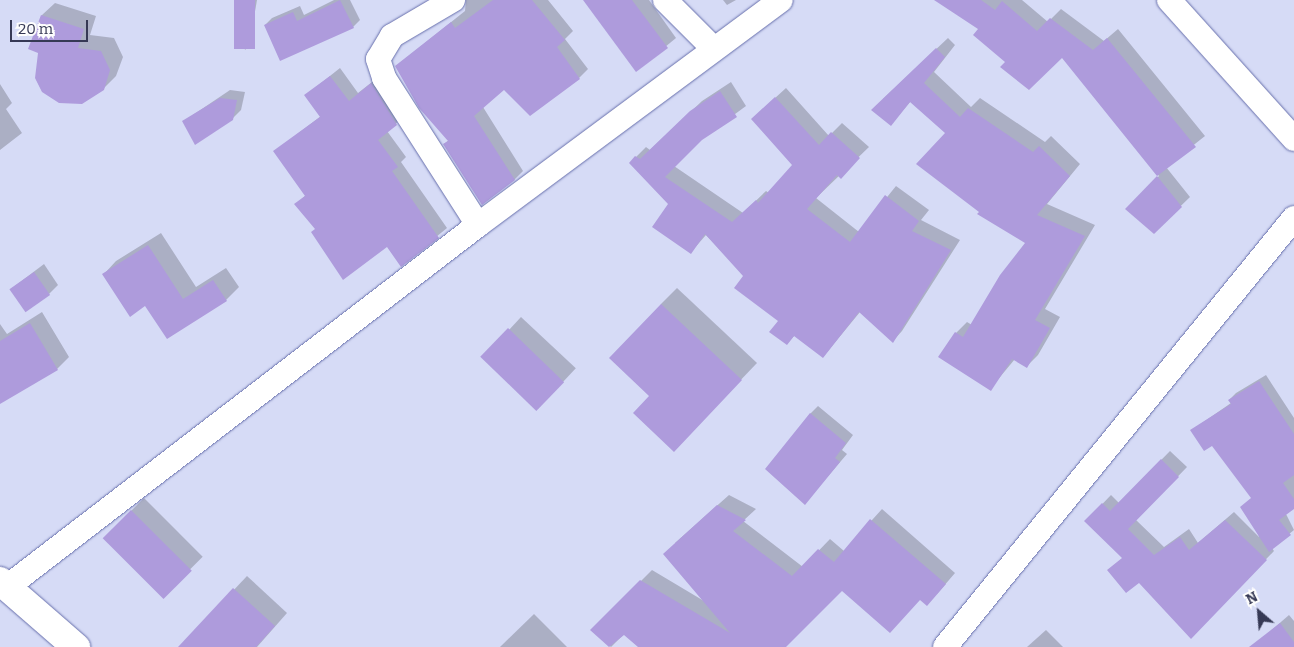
<!DOCTYPE html>
<html>
<head>
<meta charset="utf-8">
<style>
	body { margin:0 }
	#map { position:relative; width:1294px; height:647px; overflow:hidden; background:#d6dbf6; font-family:Bitter,serif }
	div>[style] { position:absolute }
	.shadow>* { inset:0; background:#0003; transform-origin:0 0 }
	.building>* { inset:0; background:#ae9bdc; transform-origin:0 0 }
	.roads { filter:drop-shadow(0 0 1px #676fac) drop-shadow(0 0 1px #676fac) }
	.minor>* { height:24px; margin:-12px; padding:0 12px; transform-origin:12px; border-radius:12px; background:#fff }
	.tertiary>* { height:28px; margin:-14px; padding:0 14px; transform-origin:14px; border-radius:14px; background:#fff }
	span { translate:-50% -50%; white-space:nowrap; text-align:center; line-height:1.15; -webkit-text-stroke:4px #fdfdfd; paint-order:stroke }
	.north { position:absolute; left:1234px; top:587px; width:50px; height:50px; -webkit-text-stroke:4px #fdfdfd; paint-order:stroke; rotate:333deg; font-size:14px; font-weight:700; line-height:20px; text-align:center; color:#363955 }
	.north::after { content:''; display:block; margin:auto; width:18px; height:22px; background:#363955; clip-path:polygon(50% 0,100% 100%,50% 72%,0 100%) }
	.scale { position:absolute; left:10px; top:20px; width:78px; height:22px; box-sizing:border-box; border:2px solid #363955; border-top:0; padding-left:6px; font-size:15px; line-height:18px; white-space:nowrap; color:#363955; -webkit-text-stroke:4px #fdfdfd; paint-order:stroke }
</style>
</head>
<body>
<div id="map">
	<div class="shadow">
		<i style="clip-path:polygon(235px 0,257px 0,249px 46px,245px 50px)"></i>
		<i style="clip-path:polygon(334px 0,350px 0,360px 20px,353px 27px,265px 25px,272px 18px,300px 6px,304px 15px)"></i>
		<i style="clip-path:polygon(466px 0,548px 0,573px 31px,565px 39px,588px 69px,579px 78px,504px 88px,483px 107px,523px 171px,514px 180px,444px 144px,449px 140px,396px 66px,465px 11px)"></i>
		<i style="clip-path:polygon(585px 0,649px 0,676px 38px,637px 70px)"></i>
		<i style="clip-path:polygon(723px 0,736px 0,727px 5px)"></i>
		<i style="clip-path:polygon(936px 0,1022px 0,1048px 22px,1061px 9px,1104px 41px,1118px 29px,1205px 136px,1166px 167px,1190px 197px,1154px 232px,1127px 209px,1159px 176px,1062px 56px,1007px 62px,980px 29px)"></i>
		<i style="clip-path:polygon(55px 3px,96px 16px,90px 35px,114px 38px,123px 57px,116px 76px,103px 89px,39px 52px,42px 15px)"></i>
		<i style="clip-path:polygon(948px 38px,955px 45px,934px 72px,971px 107px,980px 98px,1045px 142px,1051px 136px,1080px 164px,1047px 204px,1095px 225px,1045px 309px,1060px 317px,1038px 355px,1027px 366px,1015px 359px,990px 389px,956px 333px,967px 322px,972px 325px,1027px 243px,981px 212px,947px 133px,911px 101px,891px 124px,883px 99px)"></i>
		<i style="clip-path:polygon(340px 68px,358px 93px,381px 75px,406px 115px,387px 131px,406px 157px,401px 162px,447px 228px,402px 265px,387px 246px,316px 229px,296px 204px,306px 195px,275px 151px,321px 116px,306px 95px)"></i>
		<i style="clip-path:polygon(731px 82px,746px 106px,701px 139px,674px 166px,743px 213px,766px 191px,769px 193px,794px 165px,762px 110px,786px 88px,829px 136px,842px 123px,869px 147px,816px 198px,859px 232px,896px 186px,929px 210px,921px 220px,960px 240px,902px 331px,893px 341px,860px 312px,823px 357px,795px 335px,787px 344px,780px 321px,745px 276px,706px 235px,691px 252px,669px 204px,636px 157px,646px 147px,650px 150px,702px 101px)"></i>
		<i style="clip-path:polygon(0 84px,12px 103px,6px 109px,22px 133px,0 150px)"></i>
		<i style="clip-path:polygon(230px 90px,245px 92px,241px 110px,232px 119px,184px 121px)"></i>
		<i style="clip-path:polygon(161px 233px,196px 287px,226px 268px,239px 287px,226px 300px,146px 304px,104px 274px,116px 261px)"></i>
		<i style="clip-path:polygon(44px 264px,58px 285px,49px 294px,11px 289px)"></i>
		<i style="clip-path:polygon(677px 288px,757px 363px,689px 434px,651px 396px,661px 304px)"></i>
		<i style="clip-path:polygon(42px 312px,69px 357px,57px 369px,0 402px,0 324px,7px 334px)"></i>
		<i style="left:521px;top:317px;width:75px;height:56px;rotate:43deg"></i>
		<i style="clip-path:polygon(1266px 375px,1294px 418px,1294px 508px,1286px 514px,1294px 530px,1272px 548px,1274px 551px,1191px 637px,1123px 557px,1086px 521px,1111px 495px,1119px 503px,1170px 451px,1187px 467px,1136px 520px,1164px 547px,1189px 529px,1198px 543px,1234px 512px,1259px 537px,1252px 497px,1212px 444px,1192px 430px,1231px 403px,1229px 400px,1236px 393px)"></i>
		<i style="clip-path:polygon(818px 406px,853px 435px,842px 450px,847px 454px,805px 503px,810px 414px)"></i>
		<i style="clip-path:polygon(729px 495px,756px 509px,743px 521px,803px 567px,830px 539px,844px 551px,882px 509px,955px 573px,937px 594px,842px 589px,784px 647px,639px 647px,624px 634px,611px 647px,592px 630px,652px 570px,704px 601px,675px 543px)"></i>
		<i style="left:144px;top:498px;width:83px;height:56px;rotate:45deg"></i>
		<i style="clip-path:polygon(247px 576px,287px 613px,257px 647px,180px 647px)"></i>
		<i style="clip-path:polygon(534px 614px,567px 647px,500px 647px)"></i>
		<i style="clip-path:polygon(1289px 615px,1294px 621px,1294px 647px,1261px 647px,1260px 640px)"></i>
		<i style="clip-path:polygon(1046px 630px,1063px 647px,1027px 647px)"></i>
	</div>
	<div class="building">
		<i style="left:234px;top:0;width:21px;height:49px"></i>
		<i style="clip-path:polygon(340px 0,354px 28px,280px 61px,264px 25px,293px 12px,297px 21px)"></i>
		<i style="clip-path:polygon(493px 0,532px 0,565px 40px,557px 47px,580px 79px,530px 116px,504px 90px,474px 116px,515px 180px,482px 205px,443px 144px,448px 141px,419px 108px,395px 66px,451px 22px,455px 28px)"></i>
		<i style="clip-path:polygon(583px 0,632px 0,668px 48px,636px 72px)"></i>
		<i style="clip-path:polygon(934px 0,981px 0,995px 10px,1002px 1px,1037px 31px,1050px 18px,1093px 50px,1107px 38px,1196px 147px,1157px 176px,1062px 58px,1029px 90px,1000px 67px,1005px 62px,973px 35px,978px 29px)"></i>
		<i style="clip-path:polygon(41px 15px,84px 29px,78px 48px,101px 51px,110px 70px,104px 90px,82px 104px,59px 103px,42px 92px,35px 78px,38px 53px,28px 49px)"></i>
		<i style="clip-path:polygon(936px 48px,945px 57px,924px 83px,960px 117px,968px 108px,1033px 152px,1039px 146px,1070px 176px,1037px 215px,1085px 236px,1035px 320px,1050px 328px,1027px 368px,1012px 359px,991px 391px,938px 357px,955px 332px,963px 337px,1000px 275px,1025px 243px,977px 214px,979px 212px,916px 164px,945px 133px,910px 102px,891px 126px,871px 110px)"></i>
		<i style="clip-path:polygon(330px 76px,349px 101px,371px 83px,397px 125px,378px 140px,398px 167px,392px 171px,439px 238px,401px 267px,387px 247px,343px 280px,311px 232px,315px 229px,294px 204px,305px 196px,273px 151px,320px 117px,304px 95px)"></i>
		<i style="clip-path:polygon(720px 91px,737px 117px,702px 140px,665px 177px,732px 222px,756px 200px,758px 203px,792px 165px,751px 119px,775px 97px,819px 145px,831px 132px,860px 158px,841px 179px,837px 175px,807px 209px,850px 242px,885px 195px,919px 221px,912px 231px,951px 250px,893px 343px,859px 312px,823px 358px,794px 336px,787px 345px,769px 332px,778px 321px,734px 288px,743px 276px,705px 234px,691px 254px,652px 227px,668px 204px,629px 163px,635px 156px,640px 159px,690px 111px)"></i>
		<i style="clip-path:polygon(220px 98px,237px 100px,233px 120px,195px 145px,182px 121px)"></i>
		<i style="clip-path:polygon(1157px 176px,1182px 207px,1154px 234px,1125px 209px)"></i>
		<i style="clip-path:polygon(148px 245px,183px 299px,213px 280px,227px 301px,167px 339px,145px 306px,130px 317px,102px 274px)"></i>
		<i style="left:34px;top:272px;width:28px;height:30px;rotate:55deg"></i>
		<i style="clip-path:polygon(661px 304px,742px 380px,674px 452px,633px 413px,649px 396px,609px 358px)"></i>
		<i style="clip-path:polygon(30px 323px,58px 370px,0 404px,0 341px)"></i>
		<i style="left:508px;top:328px;width:78px;height:40px;rotate:44deg"></i>
		<i style="clip-path:polygon(1259px 381px,1294px 434px,1294px 475px,1283px 483px,1294px 499px,1294px 509px,1279px 520px,1291px 535px,1269px 552px,1240px 507px,1251px 498px,1212px 446px,1204px 451px,1190px 430px,1231px 404px,1228px 400px)"></i>
		<i style="clip-path:polygon(810px 413px,846px 443px,835px 458px,840px 462px,805px 505px,765px 469px)"></i>
		<i style="clip-path:polygon(1161px 459px,1179px 477px,1128px 529px,1154px 555px,1180px 537px,1189px 550px,1225px 520px,1267px 560px,1191px 639px,1139px 583px,1126px 593px,1107px 570px,1122px 558px,1084px 521px,1102px 503px,1110px 511px)"></i>
		<i style="clip-path:polygon(717px 505px,746px 520px,733px 531px,792px 576px,818px 549px,834px 562px,870px 519px,946px 584px,927px 606px,920px 600px,890px 633px,842px 591px,786px 647px,638px 647px,624px 635px,609px 647px,590px 630px,640px 580px,730px 633px,663px 554px)"></i>
		<i style="left:131px;top:510px;width:86px;height:40px;rotate:45deg"></i>
		<i style="clip-path:polygon(233px 588px,275px 626px,256px 647px,178px 647px)"></i>
		<i style="clip-path:polygon(1280px 623px,1294px 642px,1294px 647px,1249px 647px)"></i>
	</div>
	<div class="roads">
		<div class="minor">
			<i style="left:453px;top:0;width:71px;rotate:149.5deg"></i>
			<i style="left:392px;top:36px;width:27px;rotate:121deg"></i>
			<i style="left:378px;top:59px;width:20px;rotate:72deg"></i>
			<i style="left:384px;top:78px;width:174px;rotate:57.4deg"></i>
			<i style="left:665px;top:0;width:69px;rotate:45deg"></i>
			<i style="left:1169px;top:0;width:187px;rotate:48deg"></i>
			<i style="left:7px;top:587px;width:594px;rotate:-37.55deg"></i>
			<i style="left:478px;top:225px;width:377px;rotate:-36.6deg"></i>
			<i style="left:945px;top:647px;width:553px;rotate:-50.87deg"></i>
		</div>
		<div class="tertiary">
			<i style="left:0;top:581px;width:101px;rotate:41deg"></i>
		</div>
	</div>
	<div class="north">N</div>
	<div class="scale">20 m</div>
</div>
</body>
</html>
